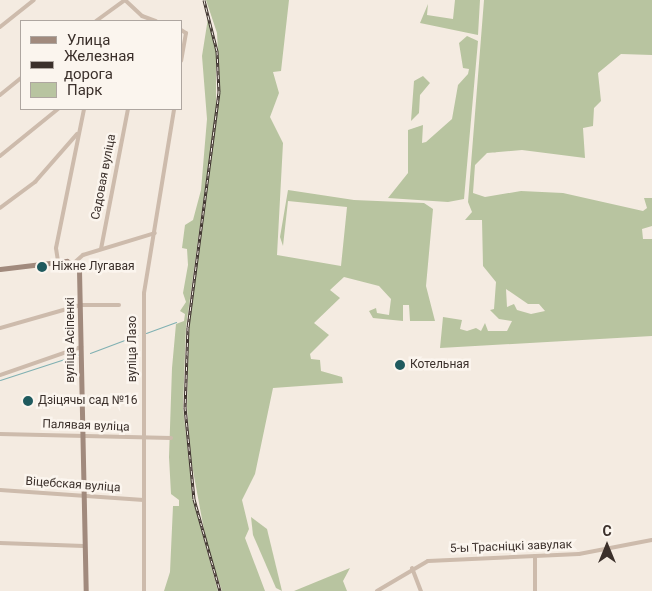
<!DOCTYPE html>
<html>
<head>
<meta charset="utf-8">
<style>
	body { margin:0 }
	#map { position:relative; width:652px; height:591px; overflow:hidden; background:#f4ebe1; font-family:Roboto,sans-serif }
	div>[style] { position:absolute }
	.green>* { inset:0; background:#b8c4a0 }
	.stream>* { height:1px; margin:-0.5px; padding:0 0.5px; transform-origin:0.5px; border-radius:0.5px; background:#7fb0b2 }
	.street>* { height:4px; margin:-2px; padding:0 2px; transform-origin:2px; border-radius:2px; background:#cdbbac }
	.secondary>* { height:5px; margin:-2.5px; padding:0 2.5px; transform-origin:2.5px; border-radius:2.5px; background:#a18a7d }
	.rail>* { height:3px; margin-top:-1.5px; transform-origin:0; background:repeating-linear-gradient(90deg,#fbf5ee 0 4px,#3b302b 0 8px); box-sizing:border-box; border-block:1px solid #3b302b }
	.dots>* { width:14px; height:14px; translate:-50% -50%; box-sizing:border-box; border:2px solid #fbf5ee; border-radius:50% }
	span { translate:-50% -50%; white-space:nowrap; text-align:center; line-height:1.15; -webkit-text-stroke:5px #fbf5ee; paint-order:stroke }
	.street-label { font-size:12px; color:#3b302b }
	.poi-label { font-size:12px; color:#3b302b }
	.left { translate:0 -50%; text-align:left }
	.legend { position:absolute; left:20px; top:20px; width:162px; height:90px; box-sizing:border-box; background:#fbf5ee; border:1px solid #aea6a0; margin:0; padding:6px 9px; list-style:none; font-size:15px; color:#3b302b }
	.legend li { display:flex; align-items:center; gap:10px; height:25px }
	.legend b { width:25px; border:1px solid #aea6a0 }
	.north { position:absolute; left:582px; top:521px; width:50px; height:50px; -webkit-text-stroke:4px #fbf5ee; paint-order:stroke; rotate:0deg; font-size:14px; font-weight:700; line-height:20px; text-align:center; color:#3b302b }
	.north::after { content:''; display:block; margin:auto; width:18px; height:22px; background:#3b302b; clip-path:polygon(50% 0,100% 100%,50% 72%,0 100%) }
</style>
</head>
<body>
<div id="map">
	<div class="green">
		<i style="clip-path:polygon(206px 0,289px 0,281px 71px,273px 72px,279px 93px,270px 117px,283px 143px,277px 255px,341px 266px,347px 207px,288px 201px,283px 246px,280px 237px,288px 190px,354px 200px,424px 203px,433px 209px,426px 286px,435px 321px,410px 321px,409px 305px,403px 305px,403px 321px,373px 318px,369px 311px,376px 308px,377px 313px,389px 315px,391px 299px,379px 286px,344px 277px,330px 290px,340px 298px,314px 323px,329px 335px,310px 354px,311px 359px,320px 360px,321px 371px,342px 377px,343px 383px,273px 388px,255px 474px,242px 500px,249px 529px,245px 538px,265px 591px,222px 591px,207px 546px,191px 460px,187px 407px,189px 327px,220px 92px,217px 33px)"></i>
		<i style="clip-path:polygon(455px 0,480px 0,478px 35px,420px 23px,428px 4px,427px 15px,453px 19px)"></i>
		<i style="clip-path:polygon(evenodd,484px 0,652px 0,652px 55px,621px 54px,598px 73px,601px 101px,594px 108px,593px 126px,583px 128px,585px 158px,522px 150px,487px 153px,475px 165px,473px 193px,485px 197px,521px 191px,563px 193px,643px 211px,647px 208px,644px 198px,652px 198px,652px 226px,642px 229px,643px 239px,652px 239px,652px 336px,440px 348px,443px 317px,462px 320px,460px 329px,467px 331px,476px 328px,481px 331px,485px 323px,488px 331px,507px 331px,512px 321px,499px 319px,490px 310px,494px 309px,496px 282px,483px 266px,482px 220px,465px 220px,472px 212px,468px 202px,484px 0,506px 289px,528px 304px,539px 304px,545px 311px,531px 314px,517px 310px,514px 304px,507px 307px,506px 289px)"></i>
		<i style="clip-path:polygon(208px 18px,216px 51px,216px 111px,186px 327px,183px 407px,193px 499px,218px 591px,164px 591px,170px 572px,173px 506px,179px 506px,179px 500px,171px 494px,169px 457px,172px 368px,176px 324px,184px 321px,185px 314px,180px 311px,186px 302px,183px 293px,188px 265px,187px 249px,182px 248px,185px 225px,193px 220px,201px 190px,207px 119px,202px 56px)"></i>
		<i style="clip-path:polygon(467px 36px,478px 41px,464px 199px,448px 202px,388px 198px,408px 173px,408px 130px,423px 125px,422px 143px,426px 142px,452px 119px,458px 85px,468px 74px,469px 69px,463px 68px,459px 43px)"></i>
		<i style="clip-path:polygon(423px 76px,430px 83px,420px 95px,419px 113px,411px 121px,414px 81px)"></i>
		<i style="clip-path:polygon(251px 517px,267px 529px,282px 591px,276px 588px,253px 535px)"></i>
		<i style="clip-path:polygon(350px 568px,343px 581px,347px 591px,294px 591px)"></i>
	</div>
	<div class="stream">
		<i style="left:146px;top:333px;width:32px;rotate:-20deg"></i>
		<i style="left:90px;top:353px;width:51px;rotate:-20.6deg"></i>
		<i style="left:0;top:380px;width:84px;rotate:-18deg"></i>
	</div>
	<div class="street">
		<i style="left:125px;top:0;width:23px;rotate:43deg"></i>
		<i style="left:142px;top:16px;width:15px;rotate:20deg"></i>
		<i style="left:96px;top:21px;width:36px;rotate:-36deg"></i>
		<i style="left:0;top:27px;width:43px;rotate:-38.5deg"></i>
		<i style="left:181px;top:30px;width:6px;rotate:31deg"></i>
		<i style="left:186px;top:33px;width:28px;rotate:100deg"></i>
		<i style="left:0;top:95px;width:27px;rotate:-39deg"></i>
		<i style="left:0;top:156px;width:75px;rotate:-39deg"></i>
		<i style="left:0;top:208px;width:44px;rotate:-36.6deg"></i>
		<i style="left:35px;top:182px;width:64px;rotate:-48.8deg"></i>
		<i style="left:101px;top:249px;width:143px;rotate:-79.1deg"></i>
		<i style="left:58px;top:261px;width:13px;rotate:-99deg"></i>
		<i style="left:56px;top:248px;width:142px;rotate:-78.6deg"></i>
		<i style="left:74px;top:263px;width:12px;rotate:-42deg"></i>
		<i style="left:83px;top:255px;width:75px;rotate:-17deg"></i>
		<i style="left:0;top:328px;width:84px;rotate:-15.9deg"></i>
		<i style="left:81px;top:305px;width:38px"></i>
		<i style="left:0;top:375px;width:86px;rotate:-19.1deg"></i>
		<i style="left:0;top:434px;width:171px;rotate:1.3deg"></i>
		<i style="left:0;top:490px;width:144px;rotate:4deg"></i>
		<i style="left:0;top:543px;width:84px;rotate:2deg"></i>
		<i style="left:535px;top:556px;width:35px;rotate:90deg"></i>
		<i style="left:412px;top:568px;width:25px;rotate:69deg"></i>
		<i style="left:144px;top:591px;width:298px;rotate:-90deg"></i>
		<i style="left:144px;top:293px;width:186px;rotate:-80.7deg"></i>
		<i style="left:377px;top:591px;width:59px;rotate:-30.5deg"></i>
		<i style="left:428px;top:561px;width:151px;rotate:-2.7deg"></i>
		<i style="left:579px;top:554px;width:74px;rotate:-10.9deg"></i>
	</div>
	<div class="secondary">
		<i style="left:0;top:269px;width:67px;rotate:-6.8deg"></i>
		<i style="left:67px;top:261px;width:15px;rotate:37deg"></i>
		<i style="left:79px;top:270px;width:321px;rotate:88.8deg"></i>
	</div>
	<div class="rail">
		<i style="left:204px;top:0;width:53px;rotate:75.7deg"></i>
		<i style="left:217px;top:51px;width:41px;rotate:87.2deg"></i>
		<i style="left:219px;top:92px;width:237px;rotate:97.5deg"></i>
		<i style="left:188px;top:327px;width:80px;rotate:92.1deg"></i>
		<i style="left:185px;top:407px;width:92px;rotate:84.4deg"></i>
		<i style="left:194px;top:499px;width:96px;rotate:74.2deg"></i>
	</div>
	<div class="dots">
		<i style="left:42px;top:267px;background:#1f5a5e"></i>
		<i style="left:400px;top:365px;background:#1f5a5e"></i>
		<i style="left:28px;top:401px;background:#1f5a5e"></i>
	</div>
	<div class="street-label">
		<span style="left:104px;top:177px;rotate:-79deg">Садовая вуліца</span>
		<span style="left:71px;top:340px;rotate:-90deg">вуліца Асіпенкі</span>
		<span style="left:133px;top:349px;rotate:-90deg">вуліца Лазо</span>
		<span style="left:86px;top:426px;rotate:2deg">Палявая вуліца</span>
		<span style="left:73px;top:485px;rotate:4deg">Віцебская вуліца</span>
		<span style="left:511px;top:547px;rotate:-2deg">5-ы Трасніцкі завулак</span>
	</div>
	<div class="poi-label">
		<span class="left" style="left:52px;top:267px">Ніжне Лугавая</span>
		<span class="left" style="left:410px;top:365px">Котельная</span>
		<span class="left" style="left:38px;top:401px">Дзіцячы сад №16</span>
	</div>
	<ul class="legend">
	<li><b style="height:6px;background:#a18a7d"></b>Улица</li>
	<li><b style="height:6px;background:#3b302b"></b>Железная дорога</li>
	<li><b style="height:14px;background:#b8c4a0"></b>Парк</li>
	</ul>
	<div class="north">С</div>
</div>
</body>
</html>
